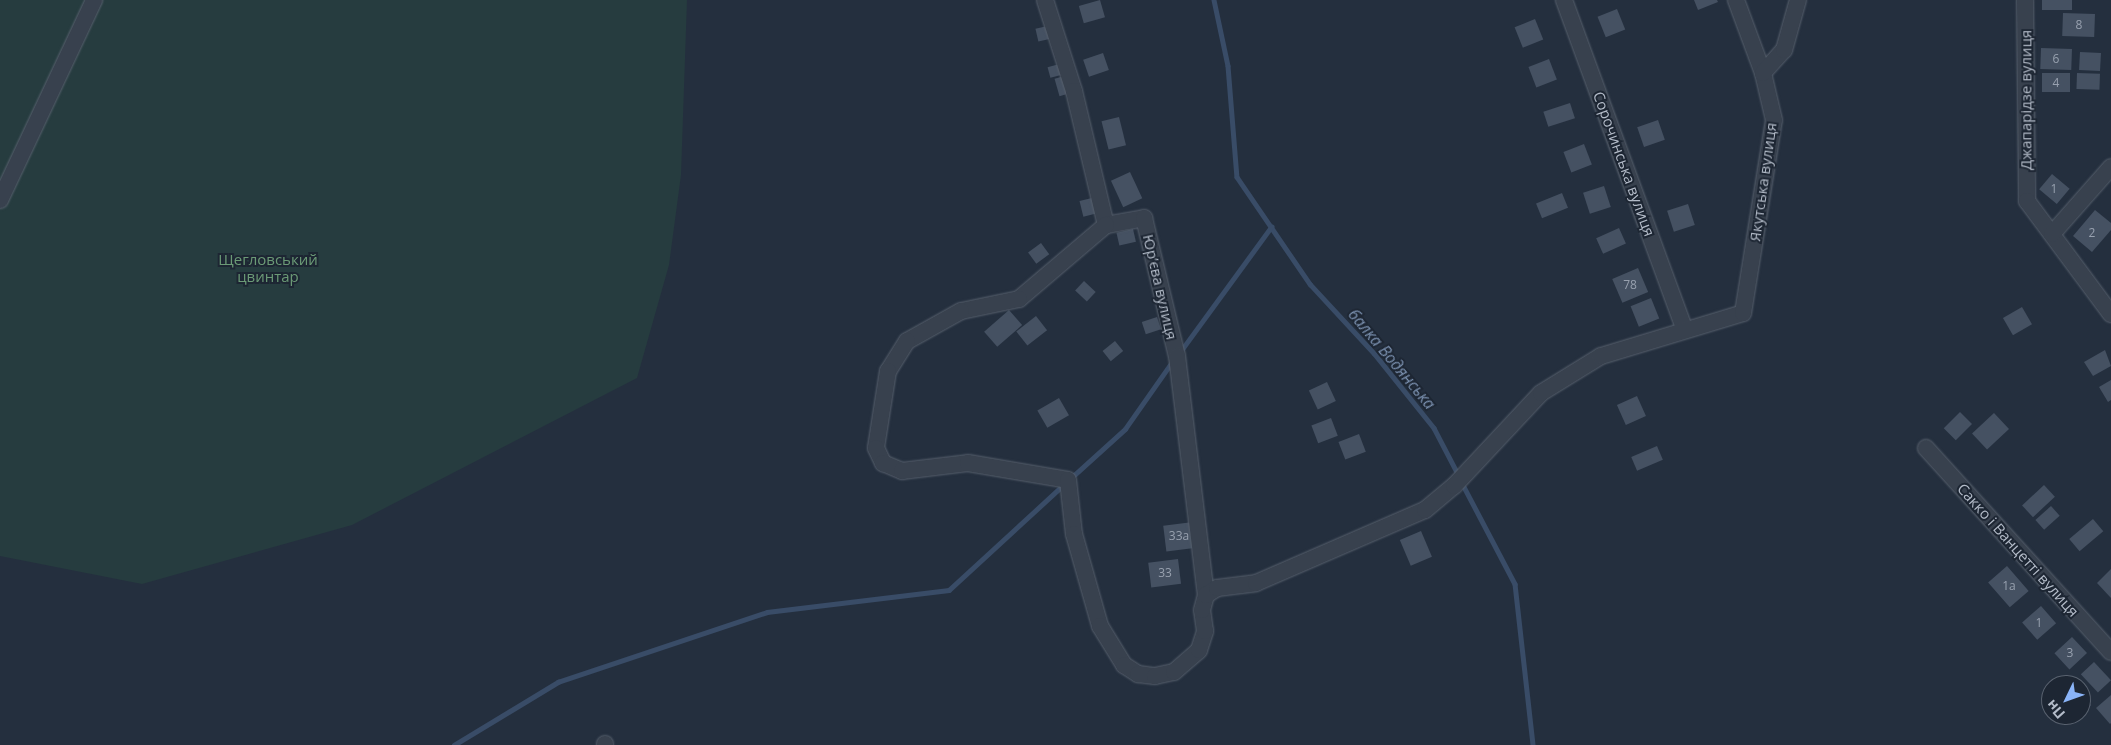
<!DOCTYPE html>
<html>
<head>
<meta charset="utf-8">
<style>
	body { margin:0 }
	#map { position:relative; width:2111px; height:745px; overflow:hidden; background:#242f3e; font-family:"Open Sans",sans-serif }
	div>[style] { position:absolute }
	.green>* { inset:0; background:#263c3f }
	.stream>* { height:4.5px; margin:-2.25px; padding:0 2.25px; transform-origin:2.25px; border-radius:2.25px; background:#394c67 }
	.building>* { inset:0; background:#455162; transform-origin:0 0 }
	.roads { filter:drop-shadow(0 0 1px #565f6c) drop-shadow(0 0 1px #565f6c) }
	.minor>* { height:16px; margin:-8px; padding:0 8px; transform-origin:8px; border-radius:8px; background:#38414e }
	span { translate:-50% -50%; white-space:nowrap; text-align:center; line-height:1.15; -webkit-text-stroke:4px #1d2633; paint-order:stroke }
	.number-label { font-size:12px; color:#98a1af }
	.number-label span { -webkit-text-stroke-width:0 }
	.street-label { font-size:15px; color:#b4bcc9 }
	.park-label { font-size:15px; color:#6b9a76 }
	.water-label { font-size:16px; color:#7c92b1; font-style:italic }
	.north { position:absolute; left:2041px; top:675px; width:50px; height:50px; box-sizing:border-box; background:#1d2633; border:1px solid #59626f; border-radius:50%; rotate:228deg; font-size:14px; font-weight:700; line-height:20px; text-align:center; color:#b4bcc9 }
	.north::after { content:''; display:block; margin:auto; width:18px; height:22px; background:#8ab4f8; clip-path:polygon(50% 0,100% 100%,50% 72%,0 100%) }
</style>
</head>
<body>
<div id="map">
	<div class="green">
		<i style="clip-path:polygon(0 0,687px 0,681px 175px,669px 265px,637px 378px,352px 525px,142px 584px,0 556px)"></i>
	</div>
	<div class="stream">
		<i style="left:1214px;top:0;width:67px;rotate:78deg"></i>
		<i style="left:1228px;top:66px;width:111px;rotate:85.4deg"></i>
		<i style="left:1237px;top:177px;width:130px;rotate:55.7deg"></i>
		<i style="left:1310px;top:284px;width:94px;rotate:47.2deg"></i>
		<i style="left:1374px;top:353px;width:96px;rotate:51.3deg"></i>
		<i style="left:1434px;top:428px;width:54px;rotate:62.5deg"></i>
		<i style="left:1180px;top:352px;width:155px;rotate:-53.9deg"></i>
		<i style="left:1071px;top:478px;width:73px;rotate:-42.2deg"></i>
		<i style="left:1125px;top:429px;width:82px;rotate:-55deg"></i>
		<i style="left:1462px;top:483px;width:114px;rotate:62.3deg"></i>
		<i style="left:1515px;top:584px;width:162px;rotate:83.6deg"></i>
		<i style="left:454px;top:745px;width:122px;rotate:-31.2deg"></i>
		<i style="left:558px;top:682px;width:220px;rotate:-18.5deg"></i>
		<i style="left:767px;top:612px;width:183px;rotate:-6.9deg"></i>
		<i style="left:949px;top:590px;width:155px;rotate:-42.6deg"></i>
	</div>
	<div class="building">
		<i style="left:1100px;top:0;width:18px;height:22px;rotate:74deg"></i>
		<i style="clip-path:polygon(1694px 0,1717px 0,1718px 2px,1698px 10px)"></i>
		<i style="left:2042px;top:0;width:30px;height:10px"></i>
		<i style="left:1617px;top:9px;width:22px;height:21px;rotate:68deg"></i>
		<i style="left:2063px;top:13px;width:32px;height:23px;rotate:2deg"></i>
		<i style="left:1535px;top:19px;width:22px;height:22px;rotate:68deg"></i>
		<i style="left:1052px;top:25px;width:13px;height:17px;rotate:77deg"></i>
		<i style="left:2041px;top:48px;width:31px;height:21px;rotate:2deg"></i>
		<i style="left:2080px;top:52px;width:21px;height:18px;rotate:3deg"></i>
		<i style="left:1103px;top:53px;width:18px;height:21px;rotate:71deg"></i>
		<i style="left:1549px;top:59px;width:22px;height:22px;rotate:69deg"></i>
		<i style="left:1063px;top:63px;width:11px;height:16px;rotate:75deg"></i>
		<i style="left:2042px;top:73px;width:28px;height:19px"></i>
		<i style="left:2077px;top:73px;width:23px;height:16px;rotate:2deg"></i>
		<i style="left:1068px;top:75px;width:18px;height:14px;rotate:74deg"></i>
		<i style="left:1570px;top:103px;width:16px;height:28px;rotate:72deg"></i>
		<i style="left:1119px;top:117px;width:29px;height:18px;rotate:76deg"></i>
		<i style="left:1658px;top:120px;width:21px;height:22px;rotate:71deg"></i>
		<i style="left:1584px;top:144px;width:22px;height:22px;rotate:69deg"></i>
		<i style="left:1130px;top:172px;width:29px;height:21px;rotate:65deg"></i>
		<i style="left:2052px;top:174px;width:23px;height:20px;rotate:40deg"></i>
		<i style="left:1604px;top:186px;width:22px;height:22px;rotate:72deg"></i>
		<i style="left:1562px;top:193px;width:16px;height:28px;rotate:68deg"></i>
		<i style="left:1096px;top:197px;width:16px;height:17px;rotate:76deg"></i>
		<i style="left:1688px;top:204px;width:22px;height:22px;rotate:72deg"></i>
		<i style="clip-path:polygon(2095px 210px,2111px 223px,2111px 230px,2092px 252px,2073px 236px)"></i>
		<i style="left:1619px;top:228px;width:17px;height:25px;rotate:66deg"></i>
		<i style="left:1133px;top:229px;width:13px;height:17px;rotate:77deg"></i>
		<i style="left:1041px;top:243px;width:14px;height:16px;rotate:54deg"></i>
		<i style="left:1638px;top:268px;width:26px;height:28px;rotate:67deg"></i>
		<i style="left:1084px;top:281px;width:16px;height:13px;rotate:43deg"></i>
		<i style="left:1651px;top:298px;width:22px;height:22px;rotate:68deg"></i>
		<i style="left:2022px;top:307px;width:20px;height:22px;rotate:60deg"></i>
		<i style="left:1009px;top:310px;width:20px;height:33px;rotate:49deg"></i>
		<i style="left:1036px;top:316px;width:18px;height:25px;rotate:52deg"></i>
		<i style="left:1157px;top:317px;width:13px;height:16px;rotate:72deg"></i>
		<i style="left:1115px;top:341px;width:13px;height:16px;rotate:51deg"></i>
		<i style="clip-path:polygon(2105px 350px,2111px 366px,2093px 376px,2084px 362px)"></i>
		<i style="clip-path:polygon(2111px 380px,2111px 400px,2108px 402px,2099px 387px)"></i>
		<i style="left:1327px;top:382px;width:21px;height:20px;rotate:65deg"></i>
		<i style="left:1637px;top:396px;width:22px;height:22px;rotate:66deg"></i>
		<i style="left:1059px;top:398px;width:20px;height:25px;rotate:60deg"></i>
		<i style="left:1960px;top:412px;width:17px;height:23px;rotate:45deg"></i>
		<i style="left:1994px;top:413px;width:22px;height:30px;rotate:47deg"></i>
		<i style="left:1331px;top:418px;width:19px;height:21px;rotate:69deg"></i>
		<i style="left:1359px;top:434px;width:19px;height:22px;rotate:69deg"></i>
		<i style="left:1657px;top:446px;width:15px;height:28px;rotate:67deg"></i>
		<i style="left:2044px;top:485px;width:16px;height:30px;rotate:47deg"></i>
		<i style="left:2051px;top:506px;width:13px;height:21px;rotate:48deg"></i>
		<i style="left:2093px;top:519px;width:16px;height:31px;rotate:50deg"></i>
		<i style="left:1193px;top:522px;width:26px;height:30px;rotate:83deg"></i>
		<i style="left:1421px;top:531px;width:28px;height:23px;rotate:67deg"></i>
		<i style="left:1178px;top:559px;width:25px;height:30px;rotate:83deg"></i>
		<i style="left:2007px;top:566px;width:33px;height:25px;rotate:49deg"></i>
		<i style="clip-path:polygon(2111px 569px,2111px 598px,2097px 583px)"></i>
		<i style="left:2041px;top:606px;width:23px;height:25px;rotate:49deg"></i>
		<i style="left:2072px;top:637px;width:22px;height:24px;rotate:47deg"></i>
		<i style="left:2094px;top:662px;width:25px;height:18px;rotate:47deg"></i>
		<i style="clip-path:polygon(2081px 695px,2091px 705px,2073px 723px,2065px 715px,2081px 715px)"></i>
		<i style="clip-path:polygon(2111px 695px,2111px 723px,2110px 724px,2096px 708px)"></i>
	</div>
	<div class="roads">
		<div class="minor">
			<i style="left:1045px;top:0;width:96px;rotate:72.3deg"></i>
			<i style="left:1074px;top:91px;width:138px;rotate:76.6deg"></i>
			<i style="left:1106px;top:225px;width:39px;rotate:-10deg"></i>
			<i style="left:1144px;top:218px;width:142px;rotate:76.6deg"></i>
			<i style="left:1177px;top:356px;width:241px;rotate:83.1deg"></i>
			<i style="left:1564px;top:0;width:349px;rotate:69.9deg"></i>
			<i style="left:1736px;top:0;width:78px;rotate:69.7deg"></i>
			<i style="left:2025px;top:0;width:201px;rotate:89.4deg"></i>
			<i style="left:2027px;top:201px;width:141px;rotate:53.4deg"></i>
			<i style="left:0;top:200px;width:221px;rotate:-64.8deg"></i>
			<i style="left:1106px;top:225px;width:114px;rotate:139.6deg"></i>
			<i style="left:1019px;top:299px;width:59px;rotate:168.3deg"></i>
			<i style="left:961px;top:311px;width:62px;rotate:150.9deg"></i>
			<i style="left:907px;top:341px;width:36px;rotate:122deg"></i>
			<i style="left:888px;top:371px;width:78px;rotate:98.9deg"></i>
			<i style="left:876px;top:448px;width:17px;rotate:65deg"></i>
			<i style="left:883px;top:463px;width:21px;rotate:23deg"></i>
			<i style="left:902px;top:471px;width:66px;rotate:-6.9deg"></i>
			<i style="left:968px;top:463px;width:101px;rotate:9.6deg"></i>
			<i style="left:1068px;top:480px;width:54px;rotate:83.7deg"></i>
			<i style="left:1074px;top:534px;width:96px;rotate:74.2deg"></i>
			<i style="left:1100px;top:626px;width:46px;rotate:58.4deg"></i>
			<i style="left:1124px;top:665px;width:17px;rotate:33deg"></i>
			<i style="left:1138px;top:674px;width:17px;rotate:7deg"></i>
			<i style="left:1155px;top:676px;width:19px;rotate:-12deg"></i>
			<i style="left:1174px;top:672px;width:33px;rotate:-41deg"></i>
			<i style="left:1199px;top:650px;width:20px;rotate:-72deg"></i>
			<i style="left:1205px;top:631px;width:21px;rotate:-98deg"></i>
			<i style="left:1202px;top:610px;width:16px;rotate:-75deg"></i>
			<i style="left:1206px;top:595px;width:13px;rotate:-32deg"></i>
			<i style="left:1217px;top:588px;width:39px;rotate:-7deg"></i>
			<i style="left:1256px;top:583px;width:184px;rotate:-23.4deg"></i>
			<i style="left:1425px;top:510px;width:38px;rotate:-40deg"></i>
			<i style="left:1454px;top:486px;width:127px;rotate:-46.9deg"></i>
			<i style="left:1541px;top:393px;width:70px;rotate:-31.7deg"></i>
			<i style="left:1601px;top:356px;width:148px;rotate:-16.8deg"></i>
			<i style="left:1743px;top:313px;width:195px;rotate:-80.9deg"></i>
			<i style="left:1774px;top:120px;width:48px;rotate:-103.2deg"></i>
			<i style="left:1763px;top:73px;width:31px;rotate:-48deg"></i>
			<i style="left:1784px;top:50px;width:52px;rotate:-74.4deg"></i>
			<i style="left:2052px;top:234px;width:89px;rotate:-48.6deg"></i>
			<i style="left:1926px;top:448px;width:275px;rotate:47.8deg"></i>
			<i style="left:605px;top:744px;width:1px;rotate:90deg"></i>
		</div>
	</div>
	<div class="number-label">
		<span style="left:2079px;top:25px">8</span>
		<span style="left:2056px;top:59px">6</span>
		<span style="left:2056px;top:83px">4</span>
		<span style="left:2054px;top:189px">1</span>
		<span style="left:2092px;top:233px">2</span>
		<span style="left:1630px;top:285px">78</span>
		<span style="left:1179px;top:536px">33а</span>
		<span style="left:1165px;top:573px">33</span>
		<span style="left:2009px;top:586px">1а</span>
		<span style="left:2039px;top:623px">1</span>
		<span style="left:2070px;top:653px">3</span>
	</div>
	<div class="street-label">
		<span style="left:2026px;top:100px;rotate:-90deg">Джапарідзе вулиця</span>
		<span style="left:1624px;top:164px;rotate:70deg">Сорочинська вулиця</span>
		<span style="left:1763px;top:182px;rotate:-82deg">Якутська вулиця</span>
		<span style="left:1160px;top:287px;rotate:77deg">Юр’єва вулиця</span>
		<span style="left:2018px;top:550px;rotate:48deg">Сакко і Ванцетті вулиця</span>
	</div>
	<div class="park-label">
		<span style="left:268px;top:268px">Щегловський<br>цвинтар</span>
	</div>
	<div class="water-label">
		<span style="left:1392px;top:359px;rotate:50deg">балка Водянська</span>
	</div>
	<div class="north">Пн</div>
</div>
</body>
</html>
